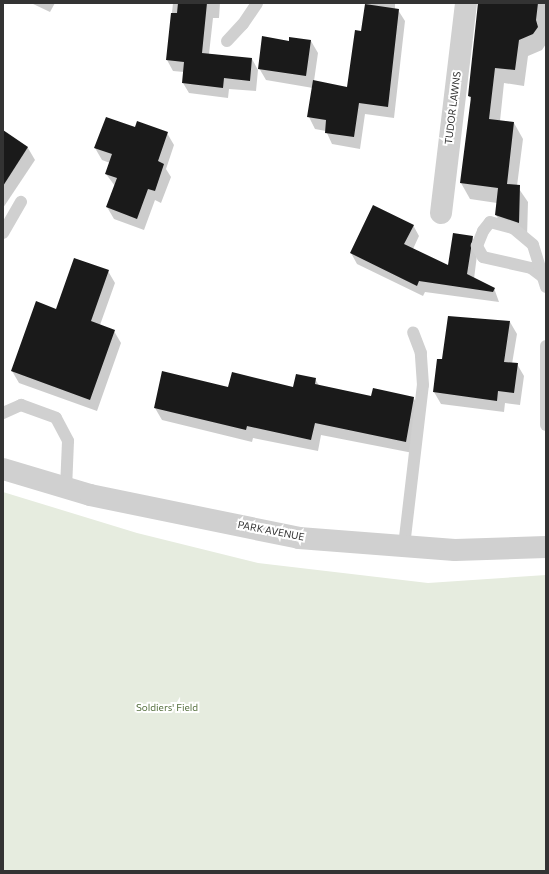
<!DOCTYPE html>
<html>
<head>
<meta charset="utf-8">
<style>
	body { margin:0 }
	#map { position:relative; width:549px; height:874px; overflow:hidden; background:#fff; font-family:Commissioner,sans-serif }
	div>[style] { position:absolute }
	.green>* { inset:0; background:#e6ecdf }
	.shadow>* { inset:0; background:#0003 }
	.building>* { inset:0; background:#1a1a1a }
	.lane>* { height:12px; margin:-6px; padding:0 6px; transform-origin:6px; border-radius:6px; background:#d0d0d0 }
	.street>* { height:22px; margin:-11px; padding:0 11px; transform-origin:11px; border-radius:11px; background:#d0d0d0 }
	span { translate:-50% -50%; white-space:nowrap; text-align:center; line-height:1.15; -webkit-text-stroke:4px #fff; paint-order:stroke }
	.street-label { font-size:10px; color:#333 }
	.park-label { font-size:10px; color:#56703f }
	.frame { position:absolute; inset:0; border:4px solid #333; pointer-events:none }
</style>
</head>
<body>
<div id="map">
	<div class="green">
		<i style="clip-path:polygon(3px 492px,137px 533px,258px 563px,428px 583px,546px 575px,546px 871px,3px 871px)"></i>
	</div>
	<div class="shadow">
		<i style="clip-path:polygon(31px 3px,55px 3px,50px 12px)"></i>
		<i style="clip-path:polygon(173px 3px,220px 3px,219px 18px,213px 18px,209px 54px,252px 59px,258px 70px,256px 91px,229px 89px,228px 98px,189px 93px,183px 83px,184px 72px,173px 71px,167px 60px)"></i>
		<i style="clip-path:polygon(366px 3px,395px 3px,395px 9px,398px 10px,405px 21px,394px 118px,365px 114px,360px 149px,332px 144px,326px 131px,315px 129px,309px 117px,313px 88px,266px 80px,259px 68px,290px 42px,311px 41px,318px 53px,314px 81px,348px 88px,362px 32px)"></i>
		<i style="clip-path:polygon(511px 3px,546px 3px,546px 44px,542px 50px,528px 56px,524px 86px,504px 83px,500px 121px,514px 123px,523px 139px,517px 186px,528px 202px,527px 238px,505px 231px,496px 215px,497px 203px,470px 199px,461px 183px,472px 102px,469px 96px)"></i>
		<i style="clip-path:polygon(135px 129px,167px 133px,174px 145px,166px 169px,171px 177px,161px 203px,155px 200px,144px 230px,114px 219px,107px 207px,115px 186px,106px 174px,110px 163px,102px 160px,95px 148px)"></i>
		<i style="clip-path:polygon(5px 133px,28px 148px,35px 160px,3px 208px)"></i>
		<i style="clip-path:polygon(413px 225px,419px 236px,413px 249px,449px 267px,472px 237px,478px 247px,474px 279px,494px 288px,499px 302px,425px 292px,423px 296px,357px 264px,351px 253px)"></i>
		<i style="clip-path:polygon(108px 271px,115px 283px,100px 325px,114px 331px,121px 343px,97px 411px,19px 383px,12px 371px,57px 310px)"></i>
		<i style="clip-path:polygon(510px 322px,517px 334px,512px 364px,517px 364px,524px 376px,520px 405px,505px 403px,504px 412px,441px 404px,434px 392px,443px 360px)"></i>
		<i style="clip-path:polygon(315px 379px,320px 387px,372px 398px,413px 397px,420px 410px,413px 453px,321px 435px,318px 451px,253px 438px,252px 442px,162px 420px,155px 408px,229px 388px,294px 388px)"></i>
	</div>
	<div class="building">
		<i style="clip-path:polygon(178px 3px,207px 3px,202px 53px,252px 58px,250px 81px,224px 78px,223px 88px,182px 83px,184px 62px,166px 60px,171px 13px,177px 13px)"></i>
		<i style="clip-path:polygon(478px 3px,538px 3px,536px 20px,538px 27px,533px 34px,519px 40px,515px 70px,495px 68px,489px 119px,514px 122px,507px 184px,520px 185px,519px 223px,495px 215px,498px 188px,460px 183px,471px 97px,468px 96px)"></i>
		<i style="clip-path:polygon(365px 4px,399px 9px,388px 107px,359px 103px,354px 137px,325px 133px,326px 120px,307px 117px,313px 80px,347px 87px,355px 30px,361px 31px)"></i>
		<i style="clip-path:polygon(262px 36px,289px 41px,289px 37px,311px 40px,306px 76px,258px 69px)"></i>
		<i style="clip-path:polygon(106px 117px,135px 127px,137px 121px,168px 132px,158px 161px,164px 164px,155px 191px,148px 189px,137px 219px,106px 207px,117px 178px,105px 174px,112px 154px,94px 148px)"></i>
		<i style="clip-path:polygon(3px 130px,28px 147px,3px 186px)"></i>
		<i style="clip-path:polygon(373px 205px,414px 225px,404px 244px,448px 265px,453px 233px,473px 236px,467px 274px,495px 288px,493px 292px,419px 281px,417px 286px,350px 253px)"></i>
		<i style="clip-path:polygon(74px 258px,109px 270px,91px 321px,115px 330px,90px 400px,11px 371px,36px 301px,56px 309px)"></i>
		<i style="clip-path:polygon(448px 316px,510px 321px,504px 362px,518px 363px,514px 393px,498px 391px,497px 401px,433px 392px,437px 359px,442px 359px)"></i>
		<i style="clip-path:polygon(162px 371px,228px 387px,232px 372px,293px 387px,296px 374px,316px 378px,315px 384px,371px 396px,373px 388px,414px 397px,406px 442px,315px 423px,311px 440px,247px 426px,246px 430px,154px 408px)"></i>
	</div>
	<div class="lane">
		<i style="left:227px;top:41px;width:23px;rotate:-47deg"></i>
		<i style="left:243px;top:24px;width:25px;rotate:-56deg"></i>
		<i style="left:3px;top:233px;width:36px;rotate:-60deg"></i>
		<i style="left:543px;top:277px;width:15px;rotate:-143deg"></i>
		<i style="left:531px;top:268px;width:49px;rotate:-167.1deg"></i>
		<i style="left:483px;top:257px;width:13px;rotate:-119deg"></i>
		<i style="left:477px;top:246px;width:16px;rotate:-68deg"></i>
		<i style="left:483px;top:231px;width:11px;rotate:-52deg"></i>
		<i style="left:490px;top:222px;width:24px;rotate:15deg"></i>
		<i style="left:513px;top:228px;width:26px;rotate:40deg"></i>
		<i style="left:533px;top:245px;width:44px;rotate:72.8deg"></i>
		<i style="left:546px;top:346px;width:79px;rotate:90deg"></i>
		<i style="left:3px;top:413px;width:20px;rotate:-24deg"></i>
		<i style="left:21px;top:405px;width:37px;rotate:20deg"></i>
		<i style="left:56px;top:418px;width:26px;rotate:62deg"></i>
		<i style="left:68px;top:441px;width:47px;rotate:92.4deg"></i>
		<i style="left:404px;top:546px;width:162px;rotate:-83.3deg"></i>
		<i style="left:423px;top:385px;width:32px;rotate:-94deg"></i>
		<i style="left:421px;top:353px;width:22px;rotate:-111deg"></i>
	</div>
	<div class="street">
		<i style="left:441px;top:213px;width:211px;rotate:-83.2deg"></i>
		<i style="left:3px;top:469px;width:91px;rotate:16.6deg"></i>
		<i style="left:90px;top:495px;width:213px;rotate:11.6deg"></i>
		<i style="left:299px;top:538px;width:156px;rotate:4.4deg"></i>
		<i style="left:455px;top:550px;width:91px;rotate:-1.9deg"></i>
	</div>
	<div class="street-label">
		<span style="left:453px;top:108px;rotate:-83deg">TUDOR LAWNS</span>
		<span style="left:271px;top:531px;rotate:11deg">PARK AVENUE</span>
	</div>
	<div class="park-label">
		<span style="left:167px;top:708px">Soldiers' Field</span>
	</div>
	<div class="frame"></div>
</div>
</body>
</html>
